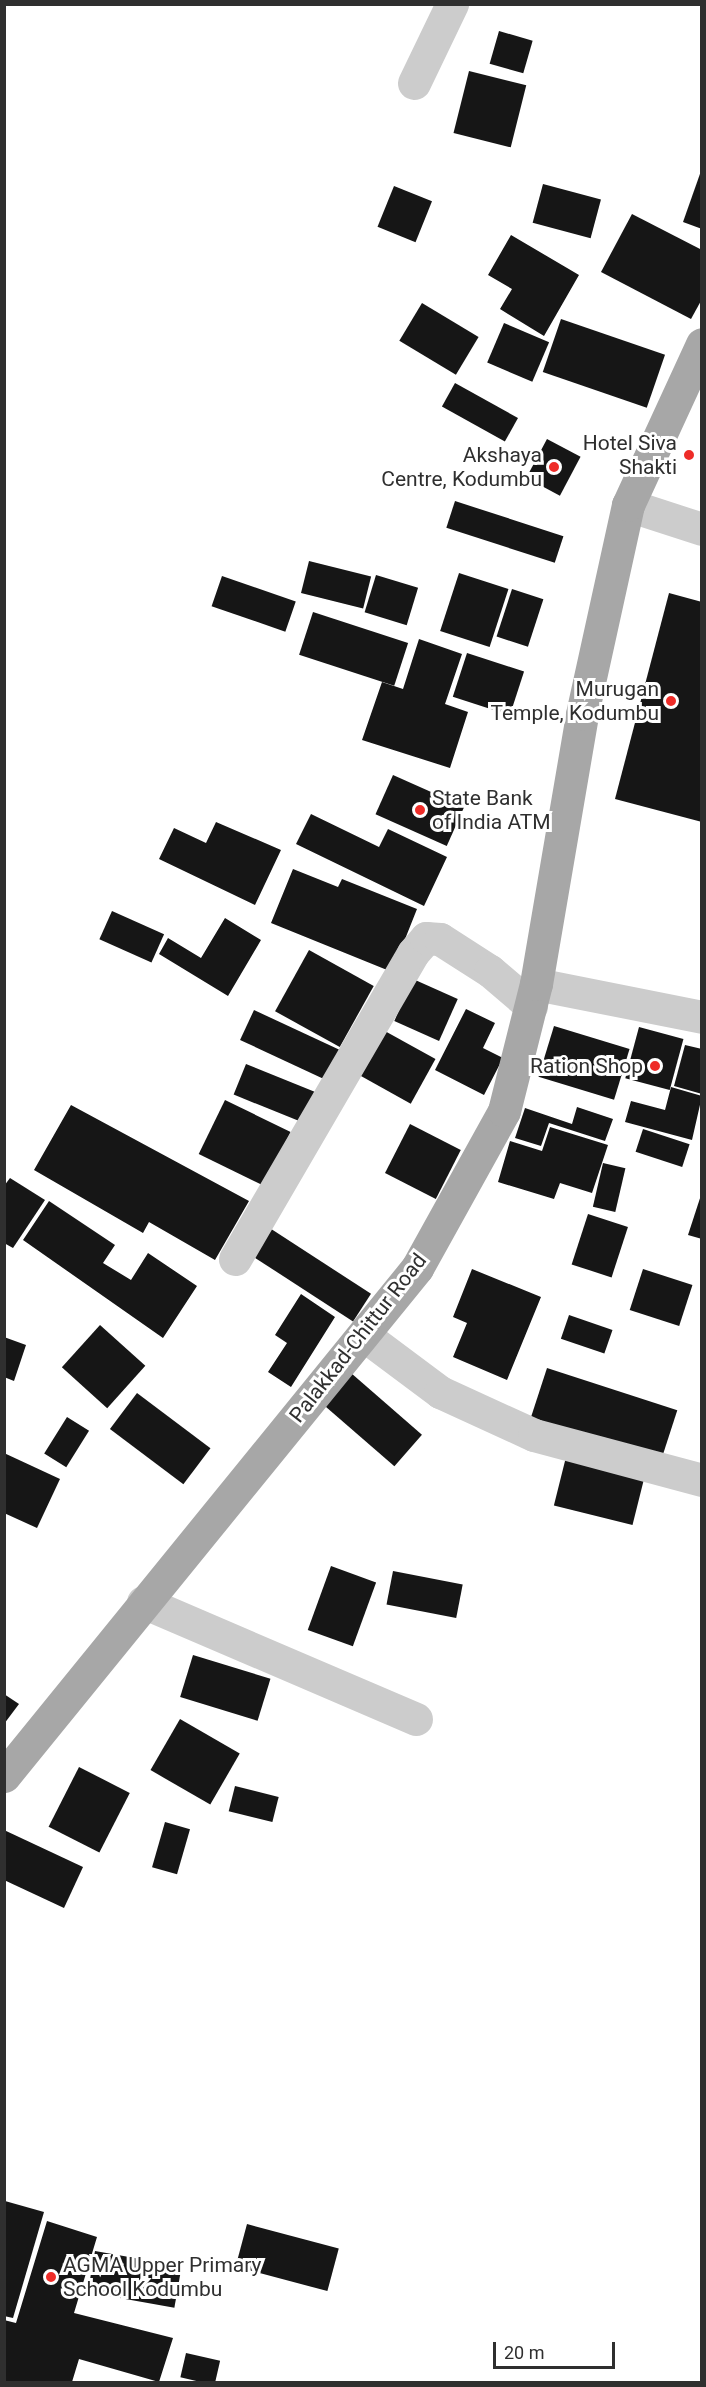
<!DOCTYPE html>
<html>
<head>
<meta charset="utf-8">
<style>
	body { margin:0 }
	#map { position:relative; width:706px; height:2387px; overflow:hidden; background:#fff; font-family:Roboto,sans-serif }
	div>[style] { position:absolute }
	.building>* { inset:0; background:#161616; transform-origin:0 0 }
	.minor>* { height:33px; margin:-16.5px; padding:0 16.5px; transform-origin:16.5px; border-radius:16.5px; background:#ccc }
	.major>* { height:33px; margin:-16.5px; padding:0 16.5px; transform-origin:16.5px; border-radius:16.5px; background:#a7a7a7 }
	.dots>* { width:16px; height:16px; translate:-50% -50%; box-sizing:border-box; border:3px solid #fff; border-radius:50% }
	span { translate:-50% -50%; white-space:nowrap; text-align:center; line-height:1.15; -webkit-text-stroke:6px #fff; paint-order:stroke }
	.poi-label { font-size:21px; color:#2f2f2f }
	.right { translate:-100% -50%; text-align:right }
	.left { translate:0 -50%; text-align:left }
	.street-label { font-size:21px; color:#2f2f2f }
	.frame { position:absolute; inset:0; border:6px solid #2f2f2f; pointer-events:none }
	.scale { position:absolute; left:493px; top:2342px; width:122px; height:27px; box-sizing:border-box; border:3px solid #2f2f2f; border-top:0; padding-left:8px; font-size:18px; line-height:21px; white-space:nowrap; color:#2f2f2f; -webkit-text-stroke:4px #fff; paint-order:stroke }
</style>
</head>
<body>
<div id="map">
	<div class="building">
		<i style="left:499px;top:31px;width:35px;height:34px;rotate:16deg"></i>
		<i style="left:469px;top:71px;width:59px;height:64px;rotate:14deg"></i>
		<i style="clip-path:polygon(701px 171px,702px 171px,702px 229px,683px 222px)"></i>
		<i style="left:543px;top:184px;width:60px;height:40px;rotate:15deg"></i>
		<i style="left:394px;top:186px;width:41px;height:44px;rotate:22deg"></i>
		<i style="clip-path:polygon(632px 214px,702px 250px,702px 299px,691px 319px,601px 272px)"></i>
		<i style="clip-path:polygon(511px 235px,579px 275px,544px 336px,500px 309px,512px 289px,488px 275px)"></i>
		<i style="left:422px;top:303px;width:66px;height:44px;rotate:31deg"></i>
		<i style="left:561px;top:319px;width:110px;height:56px;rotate:19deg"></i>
		<i style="left:504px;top:323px;width:49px;height:43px;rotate:23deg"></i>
		<i style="left:455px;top:383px;width:72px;height:27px;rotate:29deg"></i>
		<i style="left:547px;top:439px;width:38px;height:44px;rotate:28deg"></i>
		<i style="left:455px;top:501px;width:114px;height:28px;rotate:18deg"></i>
		<i style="left:309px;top:561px;width:64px;height:33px;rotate:14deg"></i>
		<i style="left:459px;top:573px;width:52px;height:61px;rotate:18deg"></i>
		<i style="left:376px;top:575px;width:44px;height:39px;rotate:17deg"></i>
		<i style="left:222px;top:576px;width:78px;height:32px;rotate:19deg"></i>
		<i style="left:512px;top:589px;width:33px;height:50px;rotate:18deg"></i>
		<i style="clip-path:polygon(669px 593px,702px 602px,702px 822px,615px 799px)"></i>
		<i style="left:313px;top:612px;width:100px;height:45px;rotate:18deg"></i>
		<i style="clip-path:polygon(419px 639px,462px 654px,445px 704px,468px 712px,450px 768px,362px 740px,382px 682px,403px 689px)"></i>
		<i style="left:467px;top:653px;width:60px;height:46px;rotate:18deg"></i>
		<i style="left:393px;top:775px;width:78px;height:43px;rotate:24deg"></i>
		<i style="clip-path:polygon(311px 814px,379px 847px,388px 829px,447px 857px,424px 906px,296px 844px)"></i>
		<i style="clip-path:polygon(216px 822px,281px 850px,255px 905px,159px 859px,174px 828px,206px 843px)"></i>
		<i style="clip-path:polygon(293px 869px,338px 887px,342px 879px,417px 909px,392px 972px,271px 923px)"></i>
		<i style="left:112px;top:911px;width:57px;height:31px;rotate:24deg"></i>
		<i style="clip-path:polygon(225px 918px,261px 940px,228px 996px,159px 954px,168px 938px,201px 958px)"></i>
		<i style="left:309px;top:950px;width:74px;height:70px;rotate:29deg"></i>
		<i style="left:413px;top:979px;width:49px;height:46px;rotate:24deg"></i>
		<i style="clip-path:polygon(466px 1009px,495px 1023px,483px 1048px,503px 1058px,484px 1095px,435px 1070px)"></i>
		<i style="left:254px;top:1010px;width:96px;height:33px;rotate:25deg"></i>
		<i style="left:554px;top:1026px;width:79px;height:53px;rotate:17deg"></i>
		<i style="left:639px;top:1027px;width:46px;height:53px;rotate:15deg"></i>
		<i style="left:383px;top:1030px;width:60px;height:51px;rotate:29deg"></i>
		<i style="clip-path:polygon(685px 1045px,702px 1049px,702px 1094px,674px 1086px)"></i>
		<i style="left:246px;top:1064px;width:74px;height:33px;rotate:22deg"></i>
		<i style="clip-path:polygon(671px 1087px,702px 1096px,692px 1140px,625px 1122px,631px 1101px,665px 1110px)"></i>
		<i style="left:225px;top:1100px;width:73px;height:60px;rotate:26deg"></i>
		<i style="clip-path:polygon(71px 1105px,249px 1201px,215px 1260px,149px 1222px,143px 1233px,34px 1170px)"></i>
		<i style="clip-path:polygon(577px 1107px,613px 1119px,605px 1141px,549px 1123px,541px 1146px,515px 1138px,525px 1108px,572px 1124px)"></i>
		<i style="left:410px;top:1124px;width:57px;height:55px;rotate:27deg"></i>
		<i style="clip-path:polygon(550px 1127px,608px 1145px,592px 1193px,560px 1183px,554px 1199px,498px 1182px,510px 1141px,542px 1151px)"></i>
		<i style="left:643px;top:1129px;width:49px;height:24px;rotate:18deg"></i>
		<i style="left:603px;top:1163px;width:23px;height:45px;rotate:13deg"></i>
		<i style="clip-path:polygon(10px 1178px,45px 1200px,13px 1248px,4px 1243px,4px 1186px)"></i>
		<i style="clip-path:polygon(702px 1192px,702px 1239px,688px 1235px)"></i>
		<i style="clip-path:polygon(49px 1201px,115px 1245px,103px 1263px,131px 1280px,148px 1253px,197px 1286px,163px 1338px,23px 1240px)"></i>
		<i style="left:588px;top:1214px;width:42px;height:53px;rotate:18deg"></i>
		<i style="left:262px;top:1223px;width:130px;height:33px;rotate:33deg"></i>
		<i style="clip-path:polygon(472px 1269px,541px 1297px,507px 1380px,453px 1357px,467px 1323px,453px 1317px)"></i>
		<i style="left:643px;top:1269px;width:52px;height:43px;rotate:18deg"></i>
		<i style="clip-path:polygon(301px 1294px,335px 1317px,291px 1387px,268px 1372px,287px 1343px,275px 1335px)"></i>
		<i style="left:569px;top:1315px;width:46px;height:25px;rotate:19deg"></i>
		<i style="left:100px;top:1325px;width:61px;height:57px;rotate:42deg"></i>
		<i style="clip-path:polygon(4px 1337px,26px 1345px,14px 1381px,4px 1377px)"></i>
		<i style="left:547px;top:1368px;width:137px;height:59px;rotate:18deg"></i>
		<i style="left:351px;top:1373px;width:94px;height:42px;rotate:41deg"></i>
		<i style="left:137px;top:1393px;width:92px;height:45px;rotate:37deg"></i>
		<i style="left:67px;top:1417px;width:26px;height:43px;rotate:32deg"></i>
		<i style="clip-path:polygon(4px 1453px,60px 1479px,37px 1528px,4px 1513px)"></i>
		<i style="left:566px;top:1457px;width:81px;height:50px;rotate:14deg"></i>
		<i style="left:331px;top:1566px;width:48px;height:68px;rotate:20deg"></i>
		<i style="left:393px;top:1571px;width:71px;height:34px;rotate:11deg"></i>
		<i style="left:193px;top:1655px;width:81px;height:44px;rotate:17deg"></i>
		<i style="clip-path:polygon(4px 1694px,19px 1704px,4px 1724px)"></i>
		<i style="left:180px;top:1719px;width:69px;height:59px;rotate:30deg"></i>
		<i style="left:79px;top:1767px;width:57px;height:67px;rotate:27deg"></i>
		<i style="left:235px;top:1786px;width:45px;height:26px;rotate:14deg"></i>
		<i style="left:165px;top:1822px;width:26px;height:47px;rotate:16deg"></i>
		<i style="clip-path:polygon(4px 1830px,83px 1867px,64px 1908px,4px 1880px)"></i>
		<i style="clip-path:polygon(5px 2201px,44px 2212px,13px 2318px,4px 2316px)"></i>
		<i style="clip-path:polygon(47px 2221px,97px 2237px,74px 2313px,173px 2338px,159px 2382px,79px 2359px,72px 2382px,4px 2382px,4px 2320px,16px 2323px)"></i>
		<i style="left:247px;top:2224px;width:95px;height:44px;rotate:15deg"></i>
		<i style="left:95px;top:2251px;width:88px;height:42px;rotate:10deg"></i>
		<i style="left:186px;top:2353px;width:35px;height:25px;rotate:13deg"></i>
	</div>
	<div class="minor">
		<i style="left:414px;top:83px;width:88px;rotate:-64.3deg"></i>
		<i style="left:628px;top:505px;width:78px;rotate:18deg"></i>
		<i style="left:536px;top:984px;width:169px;rotate:11.2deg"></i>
		<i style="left:235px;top:1259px;width:354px;rotate:-59.8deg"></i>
		<i style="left:413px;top:953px;width:20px;rotate:-49deg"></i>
		<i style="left:426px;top:938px;width:14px;rotate:4deg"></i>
		<i style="left:440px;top:939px;width:59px;rotate:32.6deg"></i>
		<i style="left:490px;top:971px;width:54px;rotate:40.5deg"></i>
		<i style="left:365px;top:1336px;width:94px;rotate:36.7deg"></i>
		<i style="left:440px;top:1392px;width:103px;rotate:24.6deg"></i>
		<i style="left:534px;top:1435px;width:174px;rotate:15deg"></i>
		<i style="left:143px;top:1602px;width:297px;rotate:23.2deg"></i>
	</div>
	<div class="major">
		<i style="left:4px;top:1776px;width:655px;rotate:-50.89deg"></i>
		<i style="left:417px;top:1268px;width:179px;rotate:-61deg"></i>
		<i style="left:504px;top:1111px;width:131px;rotate:-75.9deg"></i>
		<i style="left:536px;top:984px;width:274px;rotate:-80.3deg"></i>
		<i style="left:582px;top:714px;width:214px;rotate:-77.6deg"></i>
		<i style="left:628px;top:505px;width:177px;rotate:-65.3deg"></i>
	</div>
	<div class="dots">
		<i style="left:689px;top:455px;background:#ee2c28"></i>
		<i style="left:554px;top:467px;background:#ee2c28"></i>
		<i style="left:671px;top:701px;background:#ee2c28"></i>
		<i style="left:420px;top:810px;background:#ee2c28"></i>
		<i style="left:655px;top:1066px;background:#ee2c28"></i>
		<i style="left:51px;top:2277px;background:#ee2c28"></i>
	</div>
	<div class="poi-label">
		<span class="right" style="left:677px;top:455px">Hotel Siva<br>Shakti</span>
		<span class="right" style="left:542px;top:467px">Akshaya<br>Centre, Kodumbu</span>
		<span class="right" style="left:659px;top:701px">Murugan<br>Temple, Kodumbu</span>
		<span class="left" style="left:432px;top:810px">State Bank<br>of India ATM</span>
		<span class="right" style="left:643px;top:1066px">Ration Shop</span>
		<span class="left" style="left:63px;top:2277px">AGMA Upper Primary<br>School Kodumbu</span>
	</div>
	<div class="street-label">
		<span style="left:358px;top:1338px;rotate:-52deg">Palakkad-Chittur Road</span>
	</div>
	<div class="frame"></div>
	<div class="scale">20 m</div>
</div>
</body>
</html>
